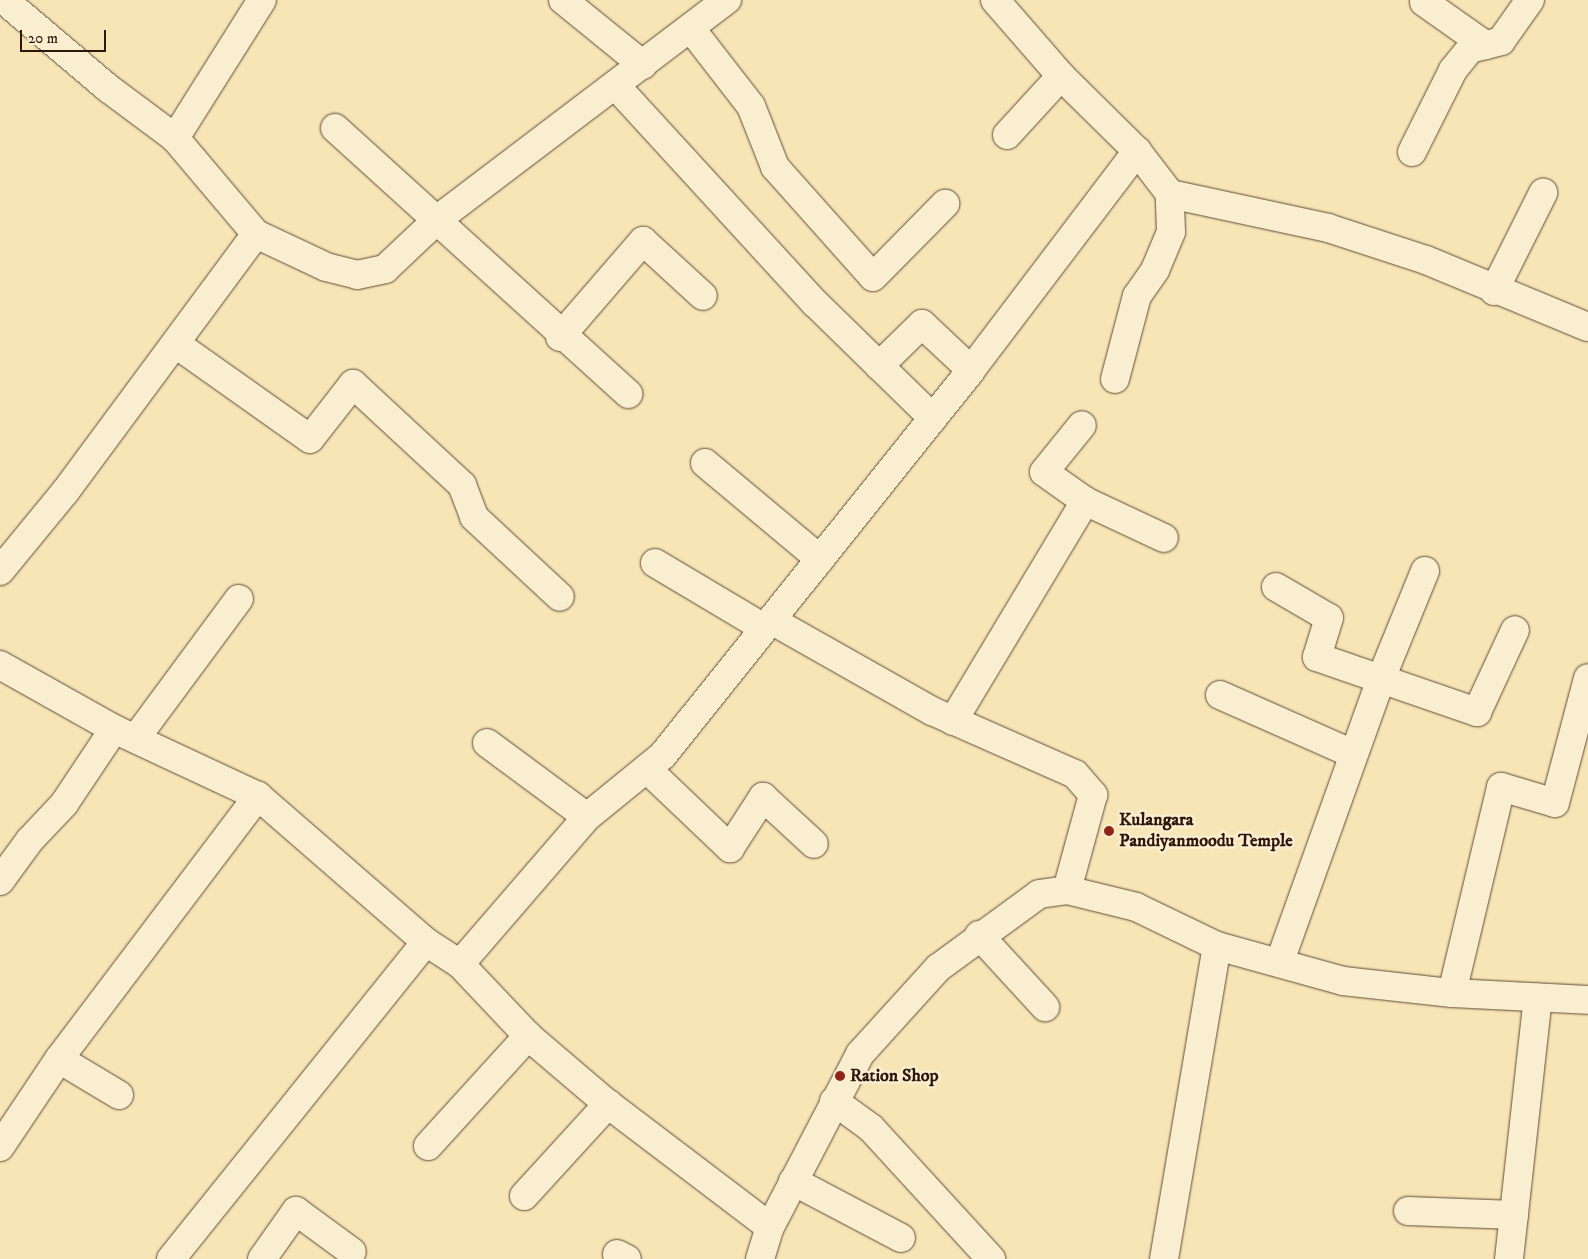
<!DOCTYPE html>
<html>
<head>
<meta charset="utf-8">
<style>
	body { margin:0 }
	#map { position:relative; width:1588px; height:1259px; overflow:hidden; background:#f7e5b6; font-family:"IM FELL DW Pica",serif }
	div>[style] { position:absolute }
	.roads { filter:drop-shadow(0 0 1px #604a36) drop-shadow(0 0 1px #604a36) }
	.street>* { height:28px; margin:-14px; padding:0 14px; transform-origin:14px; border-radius:14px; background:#faeed0 }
	.secondary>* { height:28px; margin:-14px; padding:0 14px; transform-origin:14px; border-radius:14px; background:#faeed0 }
	.dots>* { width:14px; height:14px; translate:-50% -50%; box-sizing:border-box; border:2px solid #faeed0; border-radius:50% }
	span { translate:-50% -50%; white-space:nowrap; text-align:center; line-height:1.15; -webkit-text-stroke:5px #faeed0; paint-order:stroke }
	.poi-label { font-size:18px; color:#2e160c; font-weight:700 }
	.left { translate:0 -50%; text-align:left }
	.scale { position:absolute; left:20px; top:30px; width:86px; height:22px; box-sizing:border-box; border:2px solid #2e160c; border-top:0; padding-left:6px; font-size:15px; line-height:18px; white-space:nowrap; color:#2e160c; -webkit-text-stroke:4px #faeed0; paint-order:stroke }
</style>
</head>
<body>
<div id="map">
	<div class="roads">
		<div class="street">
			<i style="left:563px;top:0;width:103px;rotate:39.1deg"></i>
			<i style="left:995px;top:0;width:101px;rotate:49deg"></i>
			<i style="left:1061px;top:76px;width:107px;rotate:44.6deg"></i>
			<i style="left:1137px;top:151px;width:54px;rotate:52.5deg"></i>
			<i style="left:1170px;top:194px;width:162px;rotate:12.1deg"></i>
			<i style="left:1328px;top:228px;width:103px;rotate:18.1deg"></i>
			<i style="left:1426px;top:260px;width:175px;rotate:22.5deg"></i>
			<i style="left:1424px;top:2px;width:75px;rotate:35.2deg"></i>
			<i style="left:692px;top:30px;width:96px;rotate:52.2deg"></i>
			<i style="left:751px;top:106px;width:66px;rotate:68.5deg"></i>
			<i style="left:775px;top:167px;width:147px;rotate:48.3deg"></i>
			<i style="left:873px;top:277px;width:103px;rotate:-45.4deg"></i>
			<i style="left:615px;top:85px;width:296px;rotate:47.5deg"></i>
			<i style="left:815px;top:303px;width:165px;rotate:44.3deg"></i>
			<i style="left:335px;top:128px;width:396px;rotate:42.2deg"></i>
			<i style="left:1007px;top:135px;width:80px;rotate:-47.5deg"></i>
			<i style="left:175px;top:138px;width:163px;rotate:-57.8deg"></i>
			<i style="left:1412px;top:152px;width:92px;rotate:-63.4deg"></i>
			<i style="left:1453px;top:70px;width:27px;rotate:-51deg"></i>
			<i style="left:1470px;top:49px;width:32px;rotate:-14deg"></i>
			<i style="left:1501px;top:41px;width:50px;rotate:-54.7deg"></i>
			<i style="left:256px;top:234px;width:77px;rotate:25.2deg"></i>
			<i style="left:326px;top:267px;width:32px;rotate:14deg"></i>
			<i style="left:357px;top:275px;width:29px;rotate:-12deg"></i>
			<i style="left:385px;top:269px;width:73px;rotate:-43.3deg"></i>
			<i style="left:438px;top:219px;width:363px;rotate:-37.2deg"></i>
			<i style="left:1494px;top:291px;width:110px;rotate:-63.4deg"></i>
			<i style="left:560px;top:337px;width:127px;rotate:-49.2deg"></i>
			<i style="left:643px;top:241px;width:81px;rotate:42.5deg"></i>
			<i style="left:176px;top:344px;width:164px;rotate:35.3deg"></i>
			<i style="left:310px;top:439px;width:70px;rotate:-52deg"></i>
			<i style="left:353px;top:384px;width:149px;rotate:42.8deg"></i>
			<i style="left:462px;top:485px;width:34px;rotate:69deg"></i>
			<i style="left:474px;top:517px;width:117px;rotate:42.9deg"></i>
			<i style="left:879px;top:366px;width:60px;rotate:-44.3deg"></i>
			<i style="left:922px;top:324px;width:67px;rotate:43.2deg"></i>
			<i style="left:1115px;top:379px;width:86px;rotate:-75.2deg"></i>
			<i style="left:1137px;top:296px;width:32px;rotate:-55deg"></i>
			<i style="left:1155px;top:270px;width:41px;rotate:-67.2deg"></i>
			<i style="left:1171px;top:232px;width:38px;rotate:-92deg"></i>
			<i style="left:705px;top:463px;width:150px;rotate:39.9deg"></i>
			<i style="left:1085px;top:501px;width:87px;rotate:25.1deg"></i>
			<i style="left:655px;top:563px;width:127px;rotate:30.8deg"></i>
			<i style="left:0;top:571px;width:102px;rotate:-50.6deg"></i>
			<i style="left:65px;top:492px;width:321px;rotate:-53.5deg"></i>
			<i style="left:256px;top:234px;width:126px;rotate:-130.2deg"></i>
			<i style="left:175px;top:138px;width:82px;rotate:-143.4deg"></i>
			<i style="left:109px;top:89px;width:138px;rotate:-139.7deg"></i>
			<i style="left:1425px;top:571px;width:117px;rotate:112.2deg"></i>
			<i style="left:1381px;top:679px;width:102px;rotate:19deg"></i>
			<i style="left:1477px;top:712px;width:90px;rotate:-65.1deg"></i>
			<i style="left:1276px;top:587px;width:61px;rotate:30.3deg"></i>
			<i style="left:1329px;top:618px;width:41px;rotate:107.1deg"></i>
			<i style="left:1317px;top:657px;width:68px;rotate:19deg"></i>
			<i style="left:1381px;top:679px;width:300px;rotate:109.7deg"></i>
			<i style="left:771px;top:620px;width:185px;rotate:29.5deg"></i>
			<i style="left:932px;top:711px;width:156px;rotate:23.8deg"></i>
			<i style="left:1075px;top:774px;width:28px;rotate:49deg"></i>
			<i style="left:1093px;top:795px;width:98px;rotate:105.3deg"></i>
			<i style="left:0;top:665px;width:131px;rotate:29.3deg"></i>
			<i style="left:114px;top:729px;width:159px;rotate:25deg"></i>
			<i style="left:258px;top:796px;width:223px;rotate:41deg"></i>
			<i style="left:426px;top:942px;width:40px;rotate:32.9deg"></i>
			<i style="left:460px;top:964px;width:99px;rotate:46.6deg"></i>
			<i style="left:528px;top:1036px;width:105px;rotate:40.4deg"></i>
			<i style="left:608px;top:1104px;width:203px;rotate:37.2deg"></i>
			<i style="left:1220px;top:695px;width:145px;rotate:23.9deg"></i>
			<i style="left:953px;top:721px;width:257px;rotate:-59deg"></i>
			<i style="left:1085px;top:501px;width:50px;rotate:-144.7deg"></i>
			<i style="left:1044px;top:472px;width:60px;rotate:-51deg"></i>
			<i style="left:136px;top:738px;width:173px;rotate:-53.5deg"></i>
			<i style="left:487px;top:743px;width:124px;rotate:36.5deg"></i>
			<i style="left:647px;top:769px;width:115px;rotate:43.6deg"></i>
			<i style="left:730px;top:848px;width:61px;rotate:-57.1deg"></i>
			<i style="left:763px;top:797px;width:69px;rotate:42.7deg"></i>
			<i style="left:0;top:881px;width:51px;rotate:-53.8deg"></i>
			<i style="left:30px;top:840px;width:50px;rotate:-46.6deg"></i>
			<i style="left:64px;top:804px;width:90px;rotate:-56.3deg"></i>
			<i style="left:979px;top:935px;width:98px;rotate:47.5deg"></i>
			<i style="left:460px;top:964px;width:194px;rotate:-49.2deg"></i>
			<i style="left:587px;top:817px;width:98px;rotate:-39.2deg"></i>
			<i style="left:663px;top:755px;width:493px;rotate:-51.3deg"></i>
			<i style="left:971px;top:370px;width:275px;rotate:-52.8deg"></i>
			<i style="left:1452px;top:993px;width:212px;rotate:-76.6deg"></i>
			<i style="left:1501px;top:787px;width:56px;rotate:16.5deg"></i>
			<i style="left:1555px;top:803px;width:129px;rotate:-75.2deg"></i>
			<i style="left:59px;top:1059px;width:70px;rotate:31deg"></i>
			<i style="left:834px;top:1101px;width:46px;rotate:36.1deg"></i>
			<i style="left:871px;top:1128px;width:178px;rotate:47.5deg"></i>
			<i style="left:428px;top:1146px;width:149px;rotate:-47.7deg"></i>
			<i style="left:0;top:1147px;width:106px;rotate:-56.2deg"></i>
			<i style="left:59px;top:1059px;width:330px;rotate:-52.9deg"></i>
			<i style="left:793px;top:1181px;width:122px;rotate:27.8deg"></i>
			<i style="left:524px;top:1196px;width:125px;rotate:-47.6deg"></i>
			<i style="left:1408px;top:1211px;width:106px;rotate:2.2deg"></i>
			<i style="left:617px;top:1254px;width:11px;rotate:27deg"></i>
			<i style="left:171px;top:1259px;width:407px;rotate:-51.2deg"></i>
			<i style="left:262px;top:1259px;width:59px;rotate:-54.7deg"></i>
			<i style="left:296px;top:1211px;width:69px;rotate:36.2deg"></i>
			<i style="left:1164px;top:1259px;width:317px;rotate:-80.4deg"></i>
			<i style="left:1509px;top:1259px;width:263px;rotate:-83.7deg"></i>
		</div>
		<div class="secondary">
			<i style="left:760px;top:1259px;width:34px;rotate:-73deg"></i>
			<i style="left:770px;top:1227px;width:195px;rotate:-62.5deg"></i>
			<i style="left:860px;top:1054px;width:116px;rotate:-47.8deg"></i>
			<i style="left:938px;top:968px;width:125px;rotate:-36.2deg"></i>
			<i style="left:1039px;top:894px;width:28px;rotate:-8deg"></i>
			<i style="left:1067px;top:890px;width:71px;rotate:13.8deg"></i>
			<i style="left:1136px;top:907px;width:90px;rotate:25.7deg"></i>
			<i style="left:1217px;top:946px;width:131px;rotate:15.5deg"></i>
			<i style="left:1343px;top:981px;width:110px;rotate:6.3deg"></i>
			<i style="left:1452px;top:993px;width:136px;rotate:2.9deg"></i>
		</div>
	</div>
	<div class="dots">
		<i style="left:1109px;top:831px;background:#8f2418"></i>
		<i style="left:840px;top:1076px;background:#8f2418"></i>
	</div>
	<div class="poi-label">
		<span class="left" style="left:1119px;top:831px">Kulangara<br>Pandiyanmoodu Temple</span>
		<span class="left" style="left:850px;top:1076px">Ration Shop</span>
	</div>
	<div class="scale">20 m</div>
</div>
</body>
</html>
